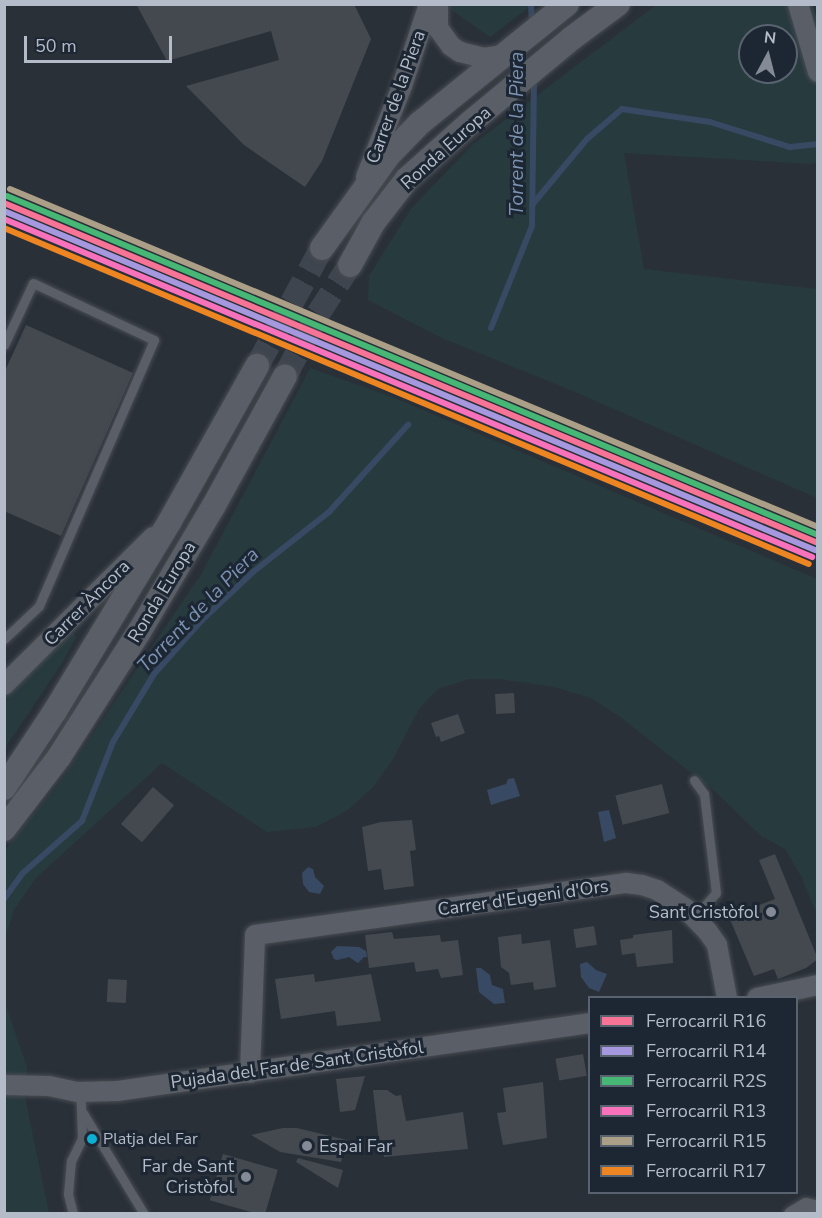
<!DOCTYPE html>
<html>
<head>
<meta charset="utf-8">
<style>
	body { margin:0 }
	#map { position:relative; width:822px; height:1218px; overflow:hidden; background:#2a3038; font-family:"Nunito Sans",sans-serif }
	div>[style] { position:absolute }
	.green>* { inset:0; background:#273a3e }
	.water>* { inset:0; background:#384963 }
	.stream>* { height:6px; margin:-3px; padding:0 3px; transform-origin:3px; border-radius:3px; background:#384963 }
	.building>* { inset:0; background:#444950; transform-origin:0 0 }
	.tertiary-tunnel>* { height:24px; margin-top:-12px; transform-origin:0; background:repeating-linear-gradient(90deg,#3f454e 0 24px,transparent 0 36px) }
	.roads { filter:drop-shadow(0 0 2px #484c53) drop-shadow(0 0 2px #484c53) }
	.service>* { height:9px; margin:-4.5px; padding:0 4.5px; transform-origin:4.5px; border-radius:4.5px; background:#5a5e66 }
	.pedestrian>* { height:14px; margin:-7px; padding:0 7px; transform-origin:7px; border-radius:7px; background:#5a5e66 }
	.minor>* { height:20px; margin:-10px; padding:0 10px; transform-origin:10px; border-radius:10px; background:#5a5e66 }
	.tertiary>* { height:24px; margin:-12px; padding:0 12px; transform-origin:12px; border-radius:12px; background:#5a5e66 }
	.rail-1>* { height:6px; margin:-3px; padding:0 3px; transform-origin:3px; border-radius:3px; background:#f77496 }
	.rail-2>* { height:6px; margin:-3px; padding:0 3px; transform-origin:3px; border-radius:3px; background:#a698df }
	.rail-3>* { height:6px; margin:-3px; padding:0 3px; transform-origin:3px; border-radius:3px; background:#46b775 }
	.rail-4>* { height:6px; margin:-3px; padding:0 3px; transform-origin:3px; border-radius:3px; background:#f871bb }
	.rail-5>* { height:6px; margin:-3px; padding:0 3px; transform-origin:3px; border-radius:3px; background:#ab9f88 }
	.rail-6>* { height:6px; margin:-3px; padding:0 3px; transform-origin:3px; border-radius:3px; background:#ed8523 }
	.dots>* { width:16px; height:16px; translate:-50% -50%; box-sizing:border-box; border:3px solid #1d2633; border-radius:50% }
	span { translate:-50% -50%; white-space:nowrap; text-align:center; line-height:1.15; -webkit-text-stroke:6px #1d2633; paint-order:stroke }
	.bus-label { font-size:16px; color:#b4bcc9 }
	.left { translate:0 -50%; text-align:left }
	.street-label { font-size:18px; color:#b4bcc9 }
	.poi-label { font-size:18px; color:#b4bcc9 }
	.right { translate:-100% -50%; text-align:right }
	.water-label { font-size:20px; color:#7c92b1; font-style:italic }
	.frame { position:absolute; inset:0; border:6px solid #b4bcc9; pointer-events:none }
	.legend { position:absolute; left:588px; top:996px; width:210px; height:198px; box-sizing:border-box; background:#1d2633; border:2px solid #59626f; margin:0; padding:8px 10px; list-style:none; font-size:18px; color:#b4bcc9 }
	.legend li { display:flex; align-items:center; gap:12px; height:30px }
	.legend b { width:30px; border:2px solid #59626f }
	.north { position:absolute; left:738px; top:24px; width:60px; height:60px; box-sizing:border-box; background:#1d2633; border:2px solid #59626f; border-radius:50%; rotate:7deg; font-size:16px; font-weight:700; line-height:24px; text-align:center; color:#b4bcc9 }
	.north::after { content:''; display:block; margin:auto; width:21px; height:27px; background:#848b96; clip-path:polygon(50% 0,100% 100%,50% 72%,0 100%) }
	.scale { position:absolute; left:24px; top:36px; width:148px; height:27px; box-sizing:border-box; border:3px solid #b4bcc9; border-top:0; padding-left:8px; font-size:18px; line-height:21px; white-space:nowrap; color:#b4bcc9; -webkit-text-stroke:4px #1d2633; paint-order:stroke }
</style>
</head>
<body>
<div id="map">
	<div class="green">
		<i style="clip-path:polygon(451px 5px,451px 4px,532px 5px,490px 37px,450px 9px)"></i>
		<i style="clip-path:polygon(evenodd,656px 5px,813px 5px,818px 22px,817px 162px,811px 164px,624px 153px,644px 269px,817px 289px,817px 498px,573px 391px,444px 339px,368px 300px,369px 276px,411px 209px,472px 145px,656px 5px,750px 36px,786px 36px,786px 72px,750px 72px,750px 36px)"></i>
		<i style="clip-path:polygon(310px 368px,395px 398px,817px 579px,817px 915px,801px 876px,785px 849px,761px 836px,718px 794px,619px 716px,591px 698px,554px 687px,500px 679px,469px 679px,438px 689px,419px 709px,393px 759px,373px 787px,348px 810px,316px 827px,267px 832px,162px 763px,35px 879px,14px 910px,5px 938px,5px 850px,62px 779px,202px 573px)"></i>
		<i style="clip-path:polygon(70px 629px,76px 637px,61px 665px,5px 748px,5px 693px)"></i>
		<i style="clip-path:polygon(4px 1000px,27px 1067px,25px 1097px,49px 1213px,5px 1213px)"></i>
	</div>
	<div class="water">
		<i style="clip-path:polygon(514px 778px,520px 796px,491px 805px,487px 790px,506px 784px,508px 779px)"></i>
		<i style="clip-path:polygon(609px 810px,616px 838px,604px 842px,598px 812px)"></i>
		<i style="clip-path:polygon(308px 867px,313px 869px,315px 877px,324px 886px,320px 894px,309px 892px,303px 884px,302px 873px)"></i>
		<i style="clip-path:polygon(337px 946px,359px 947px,366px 951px,367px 957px,364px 957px,358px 963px,349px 957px,337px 960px,334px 959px,331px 952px)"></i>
		<i style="clip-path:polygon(587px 962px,596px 970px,607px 974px,599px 992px,589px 988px,581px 977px,580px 964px)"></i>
		<i style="clip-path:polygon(476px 968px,481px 968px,490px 975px,492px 985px,503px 989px,505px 1003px,494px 1004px,479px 992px)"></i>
	</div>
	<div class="stream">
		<i style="left:531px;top:4px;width:21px;rotate:87deg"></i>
		<i style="left:532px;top:205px;width:86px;rotate:-50.2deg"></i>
		<i style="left:587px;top:139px;width:46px;rotate:-40.6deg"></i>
		<i style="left:622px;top:109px;width:89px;rotate:8.4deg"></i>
		<i style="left:710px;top:122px;width:84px;rotate:17.4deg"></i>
		<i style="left:790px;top:147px;width:28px;rotate:-6deg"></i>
		<i style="left:491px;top:328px;width:110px;rotate:-68.1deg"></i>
		<i style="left:532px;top:226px;width:149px;rotate:-89.2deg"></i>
		<i style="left:4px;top:899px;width:32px;rotate:-54deg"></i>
		<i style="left:23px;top:873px;width:79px;rotate:-41.4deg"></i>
		<i style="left:82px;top:821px;width:85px;rotate:-68.6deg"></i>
		<i style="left:113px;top:742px;width:79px;rotate:-58.9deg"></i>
		<i style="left:154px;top:674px;width:72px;rotate:-48.4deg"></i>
		<i style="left:202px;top:620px;width:70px;rotate:-43.3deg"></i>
		<i style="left:253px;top:572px;width:97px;rotate:-38.3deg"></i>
		<i style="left:329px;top:512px;width:118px;rotate:-47.8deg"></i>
	</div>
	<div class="building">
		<i style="clip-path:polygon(136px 4px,354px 4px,371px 39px,322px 161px,305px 187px,244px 145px,186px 86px,279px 60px,271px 31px,167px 61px)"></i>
		<i style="clip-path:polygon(26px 325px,133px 373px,61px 536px,4px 511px,4px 373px)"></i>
		<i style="left:514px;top:693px;width:20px;height:19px;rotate:87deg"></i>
		<i style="clip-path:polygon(458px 714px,465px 733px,441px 742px,439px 736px,436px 737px,431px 723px)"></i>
		<i style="left:662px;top:784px;width:30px;height:48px;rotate:76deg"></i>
		<i style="left:153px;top:787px;width:28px;height:49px;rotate:41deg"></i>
		<i style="clip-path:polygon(412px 820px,416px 850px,410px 851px,414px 886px,384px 890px,381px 869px,368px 871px,362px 827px,381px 822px)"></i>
		<i style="clip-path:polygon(775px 854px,818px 959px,806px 968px,778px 979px,774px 969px,754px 976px,729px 917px,775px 899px,759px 860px)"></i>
		<i style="left:594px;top:926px;width:19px;height:21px;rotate:81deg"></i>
		<i style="clip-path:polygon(672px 930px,673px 963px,637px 967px,635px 953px,622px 955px,620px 940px,633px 938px,633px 935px)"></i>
		<i style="clip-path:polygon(392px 932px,394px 939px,440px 935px,441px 942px,458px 940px,463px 975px,441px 978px,438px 969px,416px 972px,414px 962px,369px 968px,365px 935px)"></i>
		<i style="clip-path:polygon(521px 934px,522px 944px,550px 940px,556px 987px,534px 990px,533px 982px,511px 985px,509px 973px,501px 967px,498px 937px)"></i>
		<i style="clip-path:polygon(314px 974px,315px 982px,371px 974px,381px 1021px,337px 1026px,335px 1011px,281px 1019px,275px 979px)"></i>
		<i style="left:108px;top:979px;width:19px;height:23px;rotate:3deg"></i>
		<i style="left:583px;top:1054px;width:22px;height:28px;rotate:80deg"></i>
		<i style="clip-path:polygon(365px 1076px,355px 1110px,340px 1112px,336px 1079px)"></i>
		<i style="clip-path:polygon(543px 1082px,547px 1138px,503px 1145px,497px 1113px,506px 1112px,503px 1088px)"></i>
		<i style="clip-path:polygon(373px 1090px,387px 1090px,396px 1096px,401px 1095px,406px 1121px,463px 1112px,468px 1149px,384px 1157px,383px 1150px,380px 1151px)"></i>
		<i style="clip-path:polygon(283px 1128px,297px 1128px,347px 1140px,341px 1162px,280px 1152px,251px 1135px)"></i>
		<i style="left:223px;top:1154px;width:57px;height:48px;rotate:16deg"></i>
		<i style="clip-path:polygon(298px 1158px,343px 1170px,338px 1188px,296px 1162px)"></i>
	</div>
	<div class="tertiary-tunnel">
		<i style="left:257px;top:366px;width:135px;rotate:-61.2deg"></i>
		<i style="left:285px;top:376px;width:70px;rotate:-62deg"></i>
		<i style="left:318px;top:314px;width:59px;rotate:-56.9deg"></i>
	</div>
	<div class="roads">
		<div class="service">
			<i style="left:4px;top:345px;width:68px;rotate:-64.9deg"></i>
			<i style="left:33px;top:283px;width:134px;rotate:25.2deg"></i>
			<i style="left:154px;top:340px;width:290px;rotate:113.4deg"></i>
			<i style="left:39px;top:606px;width:48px;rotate:136.7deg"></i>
			<i style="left:694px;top:918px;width:33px;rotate:-49deg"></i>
			<i style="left:716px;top:893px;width:100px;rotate:-96.9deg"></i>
			<i style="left:704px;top:794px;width:17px;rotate:-126deg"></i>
			<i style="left:83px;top:1113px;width:118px;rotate:58.9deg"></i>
			<i style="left:73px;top:1214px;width:21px;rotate:-104deg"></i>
			<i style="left:68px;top:1194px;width:33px;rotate:-85deg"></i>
			<i style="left:71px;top:1161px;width:25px;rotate:-64deg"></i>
			<i style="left:82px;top:1138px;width:38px;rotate:-92deg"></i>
			<i style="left:81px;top:1100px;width:9px;rotate:-111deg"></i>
		</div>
		<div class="pedestrian">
			<i style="left:791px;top:1214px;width:17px;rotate:-31deg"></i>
			<i style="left:806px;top:1205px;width:12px;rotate:14deg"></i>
		</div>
		<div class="minor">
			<i style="left:438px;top:4px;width:24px;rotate:90deg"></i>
			<i style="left:438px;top:28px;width:22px;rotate:54deg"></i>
			<i style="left:451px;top:46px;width:11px;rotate:34deg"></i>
			<i style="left:460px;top:52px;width:25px;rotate:14deg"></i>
			<i style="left:484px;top:58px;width:18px;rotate:-9deg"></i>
			<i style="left:798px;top:4px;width:71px;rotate:73.6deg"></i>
			<i style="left:366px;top:177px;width:98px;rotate:-68.4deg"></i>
			<i style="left:402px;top:86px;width:86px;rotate:-71.8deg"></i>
			<i style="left:4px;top:685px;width:210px;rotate:-44.8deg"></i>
			<i style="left:757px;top:998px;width:62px;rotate:-12deg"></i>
			<i style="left:250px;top:1073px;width:138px;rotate:-87.9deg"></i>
			<i style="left:255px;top:935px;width:375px;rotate:-8deg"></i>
			<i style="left:626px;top:883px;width:16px;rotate:7deg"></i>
			<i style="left:642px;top:885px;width:16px;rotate:18deg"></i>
			<i style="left:657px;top:890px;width:33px;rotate:33deg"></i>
			<i style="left:685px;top:908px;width:33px;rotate:46deg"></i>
			<i style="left:708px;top:932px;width:16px;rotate:55deg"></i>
			<i style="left:717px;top:945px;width:54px;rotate:79.3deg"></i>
			<i style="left:4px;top:1085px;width:45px;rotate:1.3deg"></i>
			<i style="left:49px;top:1086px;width:30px;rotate:12deg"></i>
			<i style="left:78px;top:1092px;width:40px;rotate:-1.4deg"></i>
			<i style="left:118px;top:1091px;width:477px;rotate:-8.2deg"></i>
		</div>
		<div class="tertiary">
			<i style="left:322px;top:248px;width:113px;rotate:-54.3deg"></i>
			<i style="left:388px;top:156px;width:46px;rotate:-45.9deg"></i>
			<i style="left:420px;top:123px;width:189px;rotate:-39deg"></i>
			<i style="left:350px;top:265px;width:48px;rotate:-61.3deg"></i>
			<i style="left:373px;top:223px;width:56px;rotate:-52.3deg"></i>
			<i style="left:407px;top:179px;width:86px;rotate:-41.7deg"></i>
			<i style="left:471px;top:122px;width:131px;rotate:-39.7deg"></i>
			<i style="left:572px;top:38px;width:57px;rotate:-36.5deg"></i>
			<i style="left:4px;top:788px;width:92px;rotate:-56.5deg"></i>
			<i style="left:55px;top:711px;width:222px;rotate:-58.8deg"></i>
			<i style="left:170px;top:521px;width:178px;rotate:-60.7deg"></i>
			<i style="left:4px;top:829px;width:91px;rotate:-52.6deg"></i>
			<i style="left:59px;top:757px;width:148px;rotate:-57.4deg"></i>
			<i style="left:139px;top:632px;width:145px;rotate:-59.4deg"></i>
			<i style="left:213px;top:507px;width:149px;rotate:-61.2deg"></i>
		</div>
	</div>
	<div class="rail-1">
		<i style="left:4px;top:203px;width:882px;rotate:22.67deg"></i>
	</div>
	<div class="rail-2">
		<i style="left:4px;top:211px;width:879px;rotate:22.69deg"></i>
	</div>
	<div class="rail-3">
		<i style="left:7px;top:196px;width:879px;rotate:22.69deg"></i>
	</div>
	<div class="rail-4">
		<i style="left:4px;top:219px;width:876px;rotate:22.7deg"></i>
	</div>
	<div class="rail-5">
		<i style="left:10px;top:189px;width:876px;rotate:22.7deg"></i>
	</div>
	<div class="rail-6">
		<i style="left:4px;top:228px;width:872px;rotate:22.66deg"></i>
	</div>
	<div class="dots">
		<i style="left:771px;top:912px;background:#848b96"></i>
		<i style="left:92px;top:1139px;background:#0dafd3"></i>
		<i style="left:307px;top:1146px;background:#848b96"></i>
		<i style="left:246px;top:1177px;background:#848b96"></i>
	</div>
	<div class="bus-label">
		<span class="left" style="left:103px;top:1139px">Platja del Far</span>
	</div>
	<div class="street-label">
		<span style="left:396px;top:97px;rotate:-70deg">Carrer de la Piera</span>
		<span style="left:446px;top:148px;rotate:-42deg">Ronda Europa</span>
		<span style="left:162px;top:592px;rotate:-59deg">Ronda Europa</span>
		<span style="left:87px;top:603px;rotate:-45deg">Carrer Àncora</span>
		<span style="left:523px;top:898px;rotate:-8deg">Carrer d'Eugeni d'Ors</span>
		<span style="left:297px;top:1065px;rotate:-8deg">Pujada del Far de Sant Cristòfol</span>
	</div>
	<div class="poi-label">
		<span class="right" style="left:759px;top:912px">Sant Cristòfol</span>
		<span class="left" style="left:319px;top:1146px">Espai Far</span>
		<span class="right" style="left:234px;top:1177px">Far de Sant<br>Cristòfol</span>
	</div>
	<div class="water-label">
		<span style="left:516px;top:134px;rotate:-90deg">Torrent de la Piera</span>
		<span style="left:198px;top:610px;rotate:-46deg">Torrent de la Piera</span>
	</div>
	<div class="frame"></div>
	<ul class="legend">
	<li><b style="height:8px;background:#f77496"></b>Ferrocarril R16</li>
	<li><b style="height:8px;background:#a698df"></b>Ferrocarril R14</li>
	<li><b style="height:8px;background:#46b775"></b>Ferrocarril R2S</li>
	<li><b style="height:8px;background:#f871bb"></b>Ferrocarril R13</li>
	<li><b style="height:8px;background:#ab9f88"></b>Ferrocarril R15</li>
	<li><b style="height:8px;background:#ed8523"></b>Ferrocarril R17</li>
	</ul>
	<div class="north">N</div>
	<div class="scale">50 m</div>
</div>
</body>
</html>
